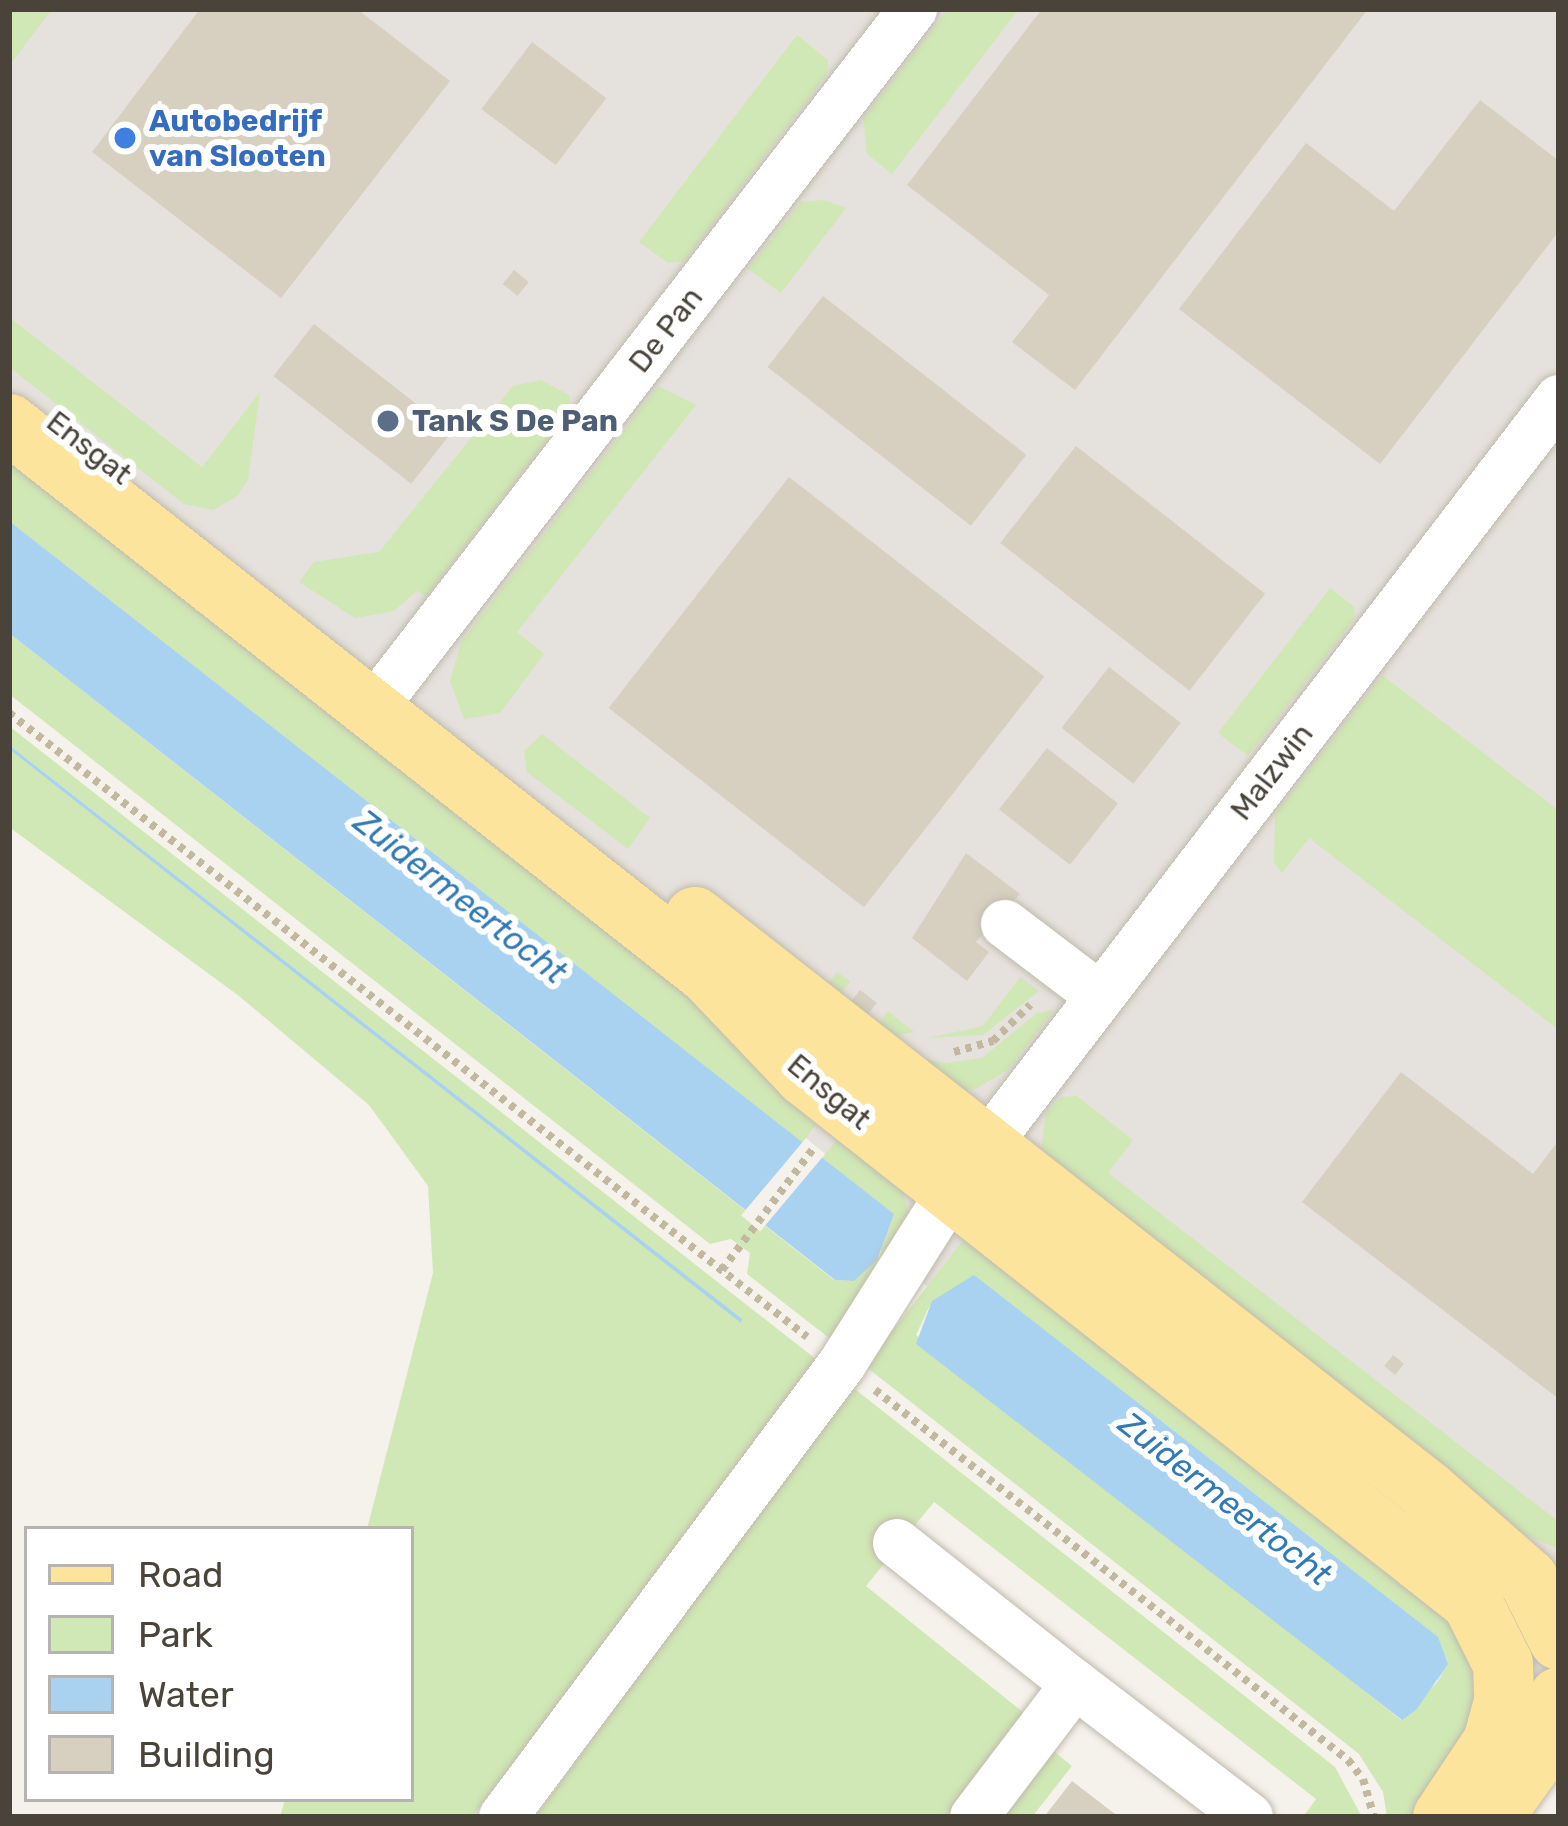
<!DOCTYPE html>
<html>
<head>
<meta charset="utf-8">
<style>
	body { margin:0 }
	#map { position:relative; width:1568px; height:1826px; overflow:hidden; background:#f5f2eb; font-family:Rubik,sans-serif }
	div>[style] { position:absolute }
	.industrial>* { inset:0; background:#e5e1dc }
	.green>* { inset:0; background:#d0e8b5 }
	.water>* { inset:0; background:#a9d1f0 }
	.pier>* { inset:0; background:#f5f2eb; transform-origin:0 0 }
	.building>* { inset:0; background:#d7cfc0; transform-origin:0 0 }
	.path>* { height:8px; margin-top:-4px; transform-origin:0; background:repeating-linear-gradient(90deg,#c2b79f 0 6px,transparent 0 12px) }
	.roads { filter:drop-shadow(0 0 3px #c1bbad) drop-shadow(0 0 3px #c1bbad) }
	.minor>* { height:48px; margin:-24px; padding:0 24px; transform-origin:24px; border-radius:24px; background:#fff }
	.major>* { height:60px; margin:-30px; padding:0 30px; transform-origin:30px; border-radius:30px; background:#fce49d }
	.dots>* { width:33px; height:33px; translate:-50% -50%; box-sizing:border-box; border:6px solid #fff; border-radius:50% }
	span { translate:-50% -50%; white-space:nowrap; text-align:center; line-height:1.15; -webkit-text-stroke:12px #fff; paint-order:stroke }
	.shop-label { font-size:30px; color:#366cbe; font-weight:700 }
	.left { translate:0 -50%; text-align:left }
	.street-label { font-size:30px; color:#494339 }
	.service-label { font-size:30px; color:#4e5e75; font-weight:700 }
	.water-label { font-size:33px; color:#327ab5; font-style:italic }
	.frame { position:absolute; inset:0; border:12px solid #494339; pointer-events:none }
	.legend { position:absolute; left:24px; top:1526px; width:390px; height:276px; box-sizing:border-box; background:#fff; border:3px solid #b6b4b0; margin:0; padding:15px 21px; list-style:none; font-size:36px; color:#494339 }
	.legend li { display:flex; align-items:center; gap:24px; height:60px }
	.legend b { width:60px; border:3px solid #b6b4b0 }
</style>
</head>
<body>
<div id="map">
	<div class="industrial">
		<i style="clip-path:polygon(9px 9px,1559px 9px,1559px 1774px,645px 1068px,9px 591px)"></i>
	</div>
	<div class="green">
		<i style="clip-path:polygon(9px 9px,52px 9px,9px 66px)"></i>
		<i style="clip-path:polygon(948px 9px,1019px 9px,892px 174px,867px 154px,863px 119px)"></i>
		<i style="clip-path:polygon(797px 35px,828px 60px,827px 74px,684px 261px,668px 263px,639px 242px)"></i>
		<i style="clip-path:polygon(823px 200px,846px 208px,781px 293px,748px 269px,801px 202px)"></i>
		<i style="clip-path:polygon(9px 317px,202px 467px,260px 392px,248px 480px,237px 496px,213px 510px,184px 504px,9px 367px)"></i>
		<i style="clip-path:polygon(541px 380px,569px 395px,571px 408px,426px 597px,417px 591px,394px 611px,355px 618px,299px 582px,314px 562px,379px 552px,513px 386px)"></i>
		<i style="clip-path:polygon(658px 386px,696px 405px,517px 632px,544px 654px,500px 713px,464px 719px,450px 681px,461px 642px)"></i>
		<i style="clip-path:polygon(9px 439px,829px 1107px,802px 1143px,9px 521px)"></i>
		<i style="clip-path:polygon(1330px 588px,1354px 607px,1355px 618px,1248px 756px,1218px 733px)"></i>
		<i style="clip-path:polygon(9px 633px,834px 1280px,854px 1281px,879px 1257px,894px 1215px,822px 1159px,849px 1123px,901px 1183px,910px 1220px,833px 1341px,747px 1274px,750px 1253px,731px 1239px,710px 1244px,9px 694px)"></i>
		<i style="clip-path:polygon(1382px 675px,1559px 811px,1559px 1030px,1309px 838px,1282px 873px,1274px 863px,1275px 814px)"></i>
		<i style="clip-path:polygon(9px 726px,817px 1360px,472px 1817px,280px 1817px,285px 1799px,411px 1799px,411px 1529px,367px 1529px,433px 1273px,428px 1186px,369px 1105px,239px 996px,9px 827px,9px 749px,741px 1319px,9px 745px)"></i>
		<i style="clip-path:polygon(542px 734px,650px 818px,628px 849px,527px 772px,524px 751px)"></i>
		<i style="clip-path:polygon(837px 972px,850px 981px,835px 1001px,873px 1030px,888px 1011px,914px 1032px,887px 1038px,817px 998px)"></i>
		<i style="clip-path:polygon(1020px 977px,1039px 991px,983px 1035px,928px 1038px,983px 1026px)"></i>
		<i style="clip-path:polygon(1054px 1010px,1008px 1070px,975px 1089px,959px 1091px,913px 1056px,945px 1063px,982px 1058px,1037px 1013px)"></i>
		<i style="clip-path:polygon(1077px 1096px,1133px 1140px,1108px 1173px,1559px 1522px,1559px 1549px,1520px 1533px,1041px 1153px,1046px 1113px,1061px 1097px)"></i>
		<i style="clip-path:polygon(evenodd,976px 1224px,1446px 1593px,1483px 1694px,1428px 1817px,1387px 1817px,1383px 1792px,1359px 1754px,865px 1366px,976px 1224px,930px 1305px,1448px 1658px,1441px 1678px,1401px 1720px,916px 1335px,930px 1305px)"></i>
		<i style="clip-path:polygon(851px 1386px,1335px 1767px,1362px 1817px,1303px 1817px,1316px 1799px,934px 1502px,866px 1586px,1024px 1713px,946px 1817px,535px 1817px)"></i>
		<i style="clip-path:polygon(1051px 1749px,1072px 1766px,1032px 1817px,997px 1817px)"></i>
	</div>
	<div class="water">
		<i style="clip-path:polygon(9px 521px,894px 1214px,877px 1260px,854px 1281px,835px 1280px,9px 633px)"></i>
		<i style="clip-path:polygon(9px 745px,742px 1319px,741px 1323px,9px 749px)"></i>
		<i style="clip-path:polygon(974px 1275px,1438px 1637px,1448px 1664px,1416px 1710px,1402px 1720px,916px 1344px,932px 1301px)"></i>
	</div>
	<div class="pier">
		<i style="left:806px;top:1138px;width:25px;height:101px;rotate:40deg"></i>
	</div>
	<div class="building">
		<i style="clip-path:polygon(200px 9px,357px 9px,450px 81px,281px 298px,92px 152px)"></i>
		<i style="clip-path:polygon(1042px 9px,1368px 9px,1075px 390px,1012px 342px,1049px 295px,907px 185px)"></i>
		<i style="left:532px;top:42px;width:93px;height:84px;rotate:37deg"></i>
		<i style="clip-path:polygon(1480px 100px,1559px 161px,1559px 231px,1380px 464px,1179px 309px,1306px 143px,1394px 211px)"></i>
		<i style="left:514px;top:270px;width:19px;height:18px;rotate:39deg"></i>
		<i style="left:823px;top:296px;width:258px;height:90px;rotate:38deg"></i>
		<i style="left:314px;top:324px;width:175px;height:66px;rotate:38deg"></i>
		<i style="left:1076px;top:446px;width:240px;height:123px;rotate:38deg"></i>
		<i style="left:789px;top:477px;width:324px;height:293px;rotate:38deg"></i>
		<i style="left:1109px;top:667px;width:91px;height:77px;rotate:38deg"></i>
		<i style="left:1047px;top:748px;width:90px;height:78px;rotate:38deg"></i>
		<i style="clip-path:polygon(966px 853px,1020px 894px,976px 942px,989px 952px,967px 981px,912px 938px)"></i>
		<i style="left:860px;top:990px;width:21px;height:16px;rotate:37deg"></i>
		<i style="clip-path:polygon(1401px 1072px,1533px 1174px,1559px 1140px,1559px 1399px,1302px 1202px)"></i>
		<i style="left:1393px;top:1355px;width:14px;height:14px;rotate:39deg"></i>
		<i style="clip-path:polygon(1072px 1781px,1119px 1817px,1044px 1817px)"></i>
	</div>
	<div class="path">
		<i style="left:9px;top:713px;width:1013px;rotate:38.02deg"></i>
		<i style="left:954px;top:1052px;width:41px;rotate:-15.8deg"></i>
		<i style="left:993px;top:1041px;width:52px;rotate:-44.2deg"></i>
		<i style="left:722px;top:1270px;width:155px;rotate:-53.1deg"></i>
		<i style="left:875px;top:1390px;width:601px;rotate:38.03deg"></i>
		<i style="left:1348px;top:1760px;width:24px;rotate:52deg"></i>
		<i style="left:1363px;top:1779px;width:40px;rotate:74deg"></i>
	</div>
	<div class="roads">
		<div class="minor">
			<i style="left:374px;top:707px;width:882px;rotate:-52.32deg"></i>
			<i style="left:1005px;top:924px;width:119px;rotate:37.2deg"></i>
			<i style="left:897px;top:1543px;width:227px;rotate:38.4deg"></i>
			<i style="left:503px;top:1817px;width:566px;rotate:-53.19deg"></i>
			<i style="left:842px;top:1364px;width:206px;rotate:-57.7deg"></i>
			<i style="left:952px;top:1190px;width:997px;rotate:-52.5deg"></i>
			<i style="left:974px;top:1817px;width:167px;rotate:-52.8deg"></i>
			<i style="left:1075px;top:1684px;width:219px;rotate:37.4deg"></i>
		</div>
		<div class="major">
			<i style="left:9px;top:424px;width:889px;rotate:38.2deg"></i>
			<i style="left:708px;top:974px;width:141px;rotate:46.4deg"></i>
			<i style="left:805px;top:1076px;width:849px;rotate:38.26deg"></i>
			<i style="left:1472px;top:1602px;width:69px;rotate:63.4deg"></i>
			<i style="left:1503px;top:1664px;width:38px;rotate:88deg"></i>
			<i style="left:1504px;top:1702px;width:41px;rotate:105.4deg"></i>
			<i style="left:1493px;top:1742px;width:90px;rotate:123.7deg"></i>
			<i style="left:695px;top:917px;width:932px;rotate:38.07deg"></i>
			<i style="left:1429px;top:1492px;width:132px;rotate:41.3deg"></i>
			<i style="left:1528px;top:1579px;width:68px;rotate:63.1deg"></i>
			<i style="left:1493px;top:1817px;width:87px;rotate:-54.3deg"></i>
			<i style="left:1544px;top:1746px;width:51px;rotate:-73deg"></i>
		</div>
	</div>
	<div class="dots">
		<i style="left:125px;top:138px;background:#3f7fe0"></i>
		<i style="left:388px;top:421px;background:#5c6f8a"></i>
	</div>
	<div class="shop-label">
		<span class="left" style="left:149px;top:138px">Autobedrijf<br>van Slooten</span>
	</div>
	<div class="street-label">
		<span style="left:666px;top:330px;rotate:-52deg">De Pan</span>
		<span style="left:89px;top:448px;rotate:38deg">Ensgat</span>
		<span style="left:1272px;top:772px;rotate:-52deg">Malzwin</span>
		<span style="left:829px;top:1092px;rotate:40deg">Ensgat</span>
	</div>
	<div class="service-label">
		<span class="left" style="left:412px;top:421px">Tank S De Pan</span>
	</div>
	<div class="water-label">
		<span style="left:460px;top:897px;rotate:38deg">Zuidermeertocht</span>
		<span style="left:1225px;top:1499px;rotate:38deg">Zuidermeertocht</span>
	</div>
	<div class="frame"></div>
	<ul class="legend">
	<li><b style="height:15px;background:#fce49d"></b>Road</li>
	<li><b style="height:33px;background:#d0e8b5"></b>Park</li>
	<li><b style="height:33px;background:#a9d1f0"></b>Water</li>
	<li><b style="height:33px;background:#d7cfc0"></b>Building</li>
	</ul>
</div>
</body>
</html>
